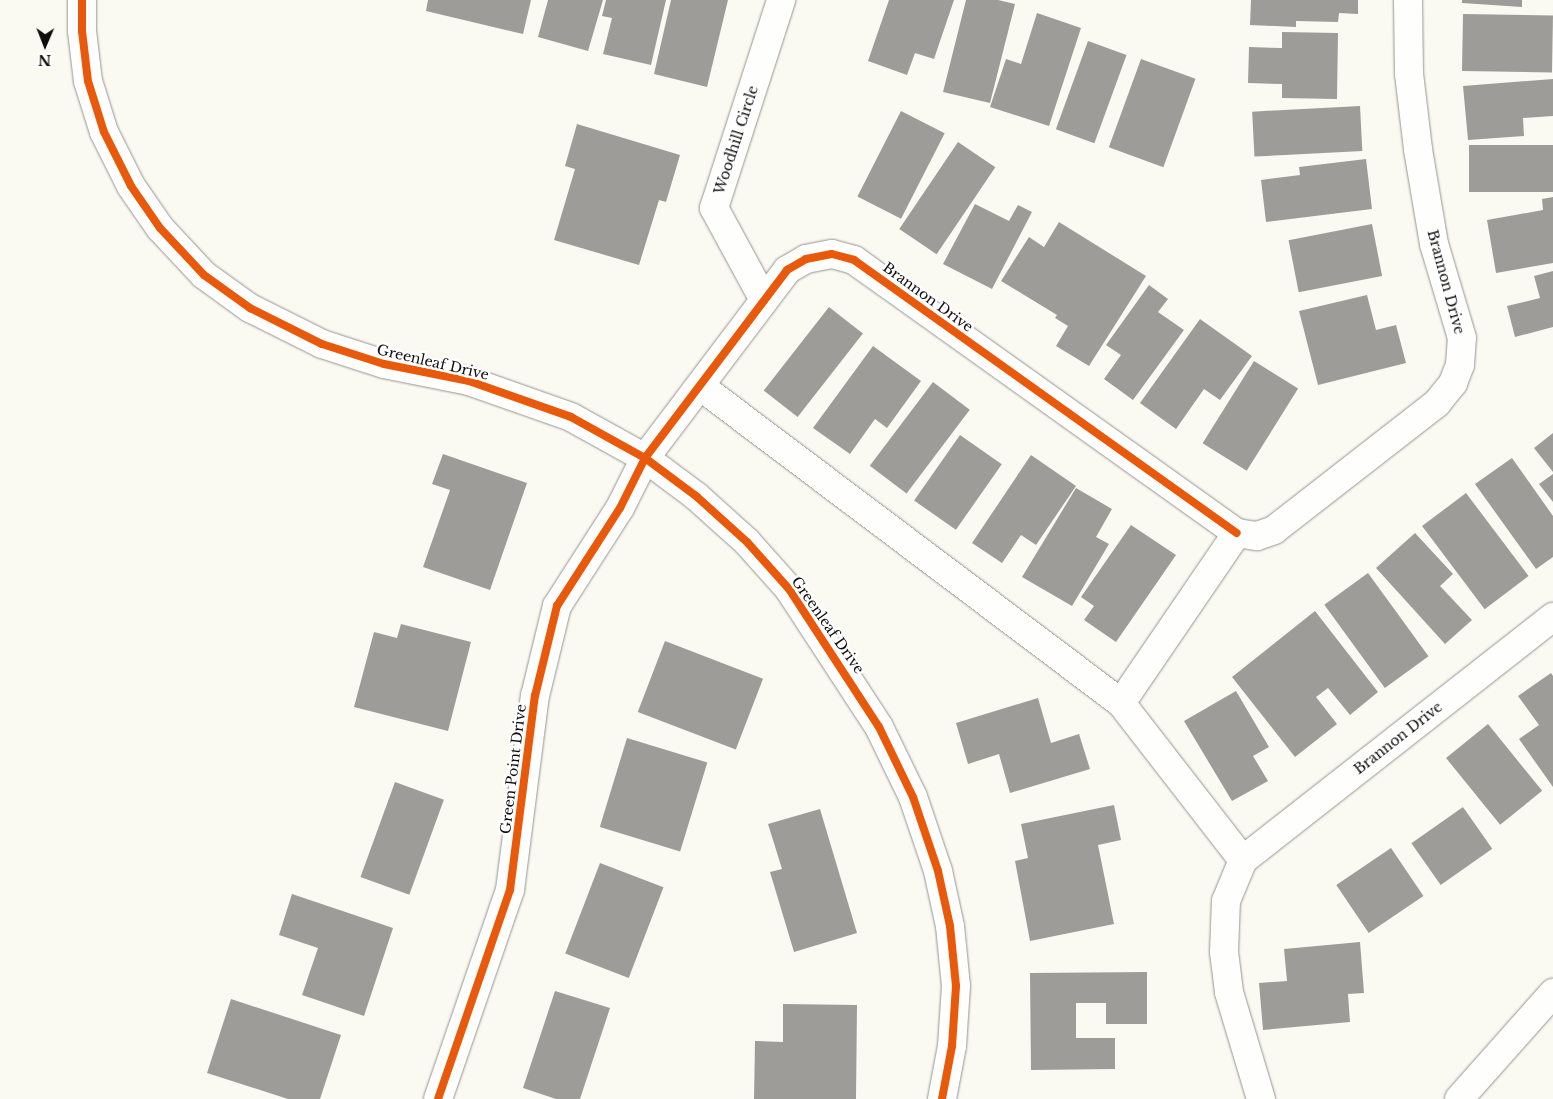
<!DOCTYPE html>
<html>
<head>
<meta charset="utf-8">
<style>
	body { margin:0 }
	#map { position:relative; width:1553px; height:1099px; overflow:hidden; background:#fbfaf2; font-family:"Libre Baskerville",serif }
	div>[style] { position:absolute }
	.building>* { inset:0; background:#9e9c98; transform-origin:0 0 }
	.roads { filter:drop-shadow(0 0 1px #959491) drop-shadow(0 0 1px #959491) }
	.street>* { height:28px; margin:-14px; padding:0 14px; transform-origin:14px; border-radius:14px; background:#fefefd }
	.cycleway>* { height:8px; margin:-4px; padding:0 4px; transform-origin:4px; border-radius:4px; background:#e8590c }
	span { translate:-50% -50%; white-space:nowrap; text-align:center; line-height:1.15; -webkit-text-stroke:5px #fff; paint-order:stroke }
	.street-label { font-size:14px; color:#0e0e0e }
	.north { position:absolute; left:20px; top:20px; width:50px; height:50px; -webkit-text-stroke:4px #fff; paint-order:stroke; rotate:181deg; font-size:14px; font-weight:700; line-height:20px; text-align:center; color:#0e0e0e }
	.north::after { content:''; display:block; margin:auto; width:18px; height:22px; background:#0e0e0e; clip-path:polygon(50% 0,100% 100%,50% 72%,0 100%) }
</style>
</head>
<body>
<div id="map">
	<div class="building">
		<i style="clip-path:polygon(428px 0,531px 0,523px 34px,426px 11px)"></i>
		<i style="clip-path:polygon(548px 0,603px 0,588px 51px,538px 37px)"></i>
		<i style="clip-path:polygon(606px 0,666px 0,651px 65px,603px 54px,612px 18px,602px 16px)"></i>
		<i style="clip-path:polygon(671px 0,728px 0,707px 87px,654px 74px)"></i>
		<i style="clip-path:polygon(889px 0,954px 0,934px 59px,915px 53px,907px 75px,868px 61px)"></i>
		<i style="clip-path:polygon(966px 0,998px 0,1015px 4px,990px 103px,943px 92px)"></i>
		<i style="clip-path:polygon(1251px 0,1358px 0,1358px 14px,1339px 13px,1338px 22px,1296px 21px,1296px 27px,1250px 25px)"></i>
		<i style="clip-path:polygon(1462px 0,1522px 0,1522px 7px,1462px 3px)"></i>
		<i style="clip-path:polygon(1037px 13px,1081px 28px,1049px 126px,990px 107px,1006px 59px,1021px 64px)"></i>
		<i style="left:1463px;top:14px;width:90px;height:57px;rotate:1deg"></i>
		<i style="clip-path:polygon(1282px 32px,1338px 33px,1337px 99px,1282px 98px,1282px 84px,1248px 83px,1249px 47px,1282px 48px)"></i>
		<i style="left:1088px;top:41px;width:41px;height:94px;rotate:20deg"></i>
		<i style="left:1141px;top:59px;width:58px;height:94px;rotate:20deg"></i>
		<i style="clip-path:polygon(1553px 79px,1553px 116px,1523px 118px,1524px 136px,1468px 140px,1463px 86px)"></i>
		<i style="left:1360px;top:106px;width:45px;height:108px;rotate:87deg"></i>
		<i style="left:901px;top:111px;width:49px;height:96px;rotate:27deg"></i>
		<i style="clip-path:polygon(577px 124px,680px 155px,666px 202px,659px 200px,639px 265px,554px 240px,575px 169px,565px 166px)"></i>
		<i style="left:958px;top:142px;width:45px;height:105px;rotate:34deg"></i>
		<i style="left:1553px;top:145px;width:47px;height:84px;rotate:90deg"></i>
		<i style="clip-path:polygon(1366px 159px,1372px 209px,1266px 222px,1261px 180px,1300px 175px,1299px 167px)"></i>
		<i style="clip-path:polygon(1553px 197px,1553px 263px,1496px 273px,1487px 220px,1543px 210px,1542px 199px)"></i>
		<i style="clip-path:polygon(975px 204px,1009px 221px,1018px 205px,1032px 212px,992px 289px,943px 264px)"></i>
		<i style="clip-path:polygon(1059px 222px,1146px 276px,1089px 366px,1056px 346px,1068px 326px,1055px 318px,1057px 315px,1001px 281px,1029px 237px,1044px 247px)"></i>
		<i style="left:1372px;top:224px;width:53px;height:85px;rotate:79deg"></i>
		<i style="clip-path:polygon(1553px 271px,1553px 327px,1515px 337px,1507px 306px,1540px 298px,1534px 276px)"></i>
		<i style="clip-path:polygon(1149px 285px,1168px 299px,1158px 312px,1184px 330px,1133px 400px,1104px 379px,1121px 355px,1106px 345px)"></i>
		<i style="clip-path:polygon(1367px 295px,1376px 330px,1396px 325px,1406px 363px,1318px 385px,1299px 311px)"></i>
		<i style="left:829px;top:307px;width:43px;height:106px;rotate:38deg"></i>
		<i style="clip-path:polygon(1200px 319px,1252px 356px,1220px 400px,1204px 389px,1176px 429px,1140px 403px)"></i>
		<i style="clip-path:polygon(873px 346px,921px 381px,887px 428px,875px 419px,850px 454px,813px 428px)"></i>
		<i style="left:1254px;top:361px;width:52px;height:97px;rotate:32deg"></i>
		<i style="left:933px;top:382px;width:46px;height:105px;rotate:37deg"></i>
		<i style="clip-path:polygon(1553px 433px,1553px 472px,1534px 448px)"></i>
		<i style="left:960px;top:435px;width:51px;height:80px;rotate:35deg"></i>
		<i style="clip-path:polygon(443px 454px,527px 483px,490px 590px,423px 567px,450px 490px,432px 484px)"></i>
		<i style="clip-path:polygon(1031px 455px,1076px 486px,1036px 545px,1021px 535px,1002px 563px,972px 543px)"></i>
		<i style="clip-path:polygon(1512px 458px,1553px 516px,1553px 557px,1536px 569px,1475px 484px)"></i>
		<i style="clip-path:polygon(1553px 474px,1553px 502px,1539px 484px)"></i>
		<i style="clip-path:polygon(1076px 488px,1112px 509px,1096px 537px,1109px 544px,1072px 606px,1022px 577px)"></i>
		<i style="left:1466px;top:493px;width:104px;height:55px;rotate:53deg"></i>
		<i style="clip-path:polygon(1131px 525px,1176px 555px,1116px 642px,1084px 620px,1094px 606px,1081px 597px)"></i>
		<i style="clip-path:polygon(1415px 533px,1453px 574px,1440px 586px,1472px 620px,1445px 644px,1376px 568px)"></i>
		<i style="left:1368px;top:573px;width:103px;height:54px;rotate:54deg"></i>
		<i style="clip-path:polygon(1315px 611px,1378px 692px,1350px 715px,1328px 688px,1316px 697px,1337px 724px,1295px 757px,1232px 677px)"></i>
		<i style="clip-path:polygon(401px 624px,471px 642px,448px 731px,354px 707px,374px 632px,397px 638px)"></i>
		<i style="left:665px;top:641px;width:105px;height:76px;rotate:21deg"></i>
		<i style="clip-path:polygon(1551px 673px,1553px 676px,1553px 787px,1519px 739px,1539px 725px,1518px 696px)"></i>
		<i style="clip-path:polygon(1236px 691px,1269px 747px,1253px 756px,1268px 781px,1232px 801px,1184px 721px)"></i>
		<i style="clip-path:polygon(1038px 698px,1051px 743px,1079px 734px,1090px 769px,1010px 793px,999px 754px,968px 764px,956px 723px)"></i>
		<i style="left:1488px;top:724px;width:86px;height:54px;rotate:51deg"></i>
		<i style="left:627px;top:738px;width:84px;height:93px;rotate:17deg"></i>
		<i style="left:395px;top:782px;width:52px;height:101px;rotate:20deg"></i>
		<i style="clip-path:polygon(1114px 805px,1121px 840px,1098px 845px,1114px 924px,1030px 941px,1015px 861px,1028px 858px,1021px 824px)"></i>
		<i style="left:1463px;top:807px;width:51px;height:63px;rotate:55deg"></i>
		<i style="clip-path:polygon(820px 809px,857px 933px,794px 952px,770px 872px,782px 869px,768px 824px)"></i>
		<i style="left:1391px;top:848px;width:58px;height:66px;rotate:56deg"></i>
		<i style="left:600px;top:863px;width:68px;height:97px;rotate:21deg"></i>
		<i style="clip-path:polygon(292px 894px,393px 928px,364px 1016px,302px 995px,318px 948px,279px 935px)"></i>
		<i style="clip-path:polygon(1360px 942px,1364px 993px,1348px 994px,1350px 1022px,1263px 1030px,1259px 983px,1287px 981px,1284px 949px)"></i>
		<i style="clip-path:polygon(1147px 972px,1147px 1024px,1106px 1024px,1106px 1003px,1076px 1003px,1076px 1038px,1115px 1038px,1115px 1069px,1031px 1070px,1030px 973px)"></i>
		<i style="clip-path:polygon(555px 991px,610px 1008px,580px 1099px,556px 1099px,523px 1088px)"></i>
		<i style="clip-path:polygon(231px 999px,341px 1035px,320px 1099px,288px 1099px,207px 1073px)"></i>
		<i style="clip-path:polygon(783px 1004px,857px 1005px,856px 1099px,754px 1099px,755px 1041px,783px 1042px)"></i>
	</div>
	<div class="roads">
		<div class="street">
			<i style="left:82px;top:0;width:31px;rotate:90deg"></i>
			<i style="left:82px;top:31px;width:50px;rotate:83.2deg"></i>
			<i style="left:88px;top:81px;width:53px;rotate:72.6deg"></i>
			<i style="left:104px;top:132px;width:60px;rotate:63.4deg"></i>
			<i style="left:131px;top:186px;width:51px;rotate:55.4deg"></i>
			<i style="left:160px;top:228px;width:64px;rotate:46.9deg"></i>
			<i style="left:204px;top:275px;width:57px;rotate:35.7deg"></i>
			<i style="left:250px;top:308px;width:80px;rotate:26.6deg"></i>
			<i style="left:322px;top:344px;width:65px;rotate:17.9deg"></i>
			<i style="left:384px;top:364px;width:87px;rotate:11.3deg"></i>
			<i style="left:469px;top:381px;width:108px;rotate:19.4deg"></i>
			<i style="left:571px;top:417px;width:85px;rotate:29deg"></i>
			<i style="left:645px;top:458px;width:64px;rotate:36.7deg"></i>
			<i style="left:696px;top:496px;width:69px;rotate:42deg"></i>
			<i style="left:747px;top:542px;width:63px;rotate:48.2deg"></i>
			<i style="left:789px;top:589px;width:165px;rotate:56.9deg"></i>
			<i style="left:879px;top:727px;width:78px;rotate:64.1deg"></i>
			<i style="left:913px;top:797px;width:78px;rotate:71.3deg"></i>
			<i style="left:938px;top:871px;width:56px;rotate:77.7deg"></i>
			<i style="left:950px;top:926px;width:60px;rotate:84.3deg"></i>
			<i style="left:956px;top:986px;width:60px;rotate:93.8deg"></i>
			<i style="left:952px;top:1046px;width:54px;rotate:100.7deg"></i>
			<i style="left:764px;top:300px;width:105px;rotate:-118.5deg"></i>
			<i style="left:714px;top:208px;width:219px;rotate:-72.1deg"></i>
			<i style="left:700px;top:386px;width:527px;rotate:36.98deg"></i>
			<i style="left:1121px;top:703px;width:199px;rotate:52.2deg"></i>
			<i style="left:1121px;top:703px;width:206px;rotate:-55.7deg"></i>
			<i style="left:1237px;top:533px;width:20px;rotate:9deg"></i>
			<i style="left:1257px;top:536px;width:18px;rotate:-19deg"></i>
			<i style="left:1274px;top:530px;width:207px;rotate:-37.9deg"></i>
			<i style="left:1437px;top:403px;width:26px;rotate:-51deg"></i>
			<i style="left:1453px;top:383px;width:19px;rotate:-69deg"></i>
			<i style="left:1460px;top:365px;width:27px;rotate:-86deg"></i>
			<i style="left:1462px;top:338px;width:98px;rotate:-106.6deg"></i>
			<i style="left:1434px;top:244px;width:96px;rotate:-99.6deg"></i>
			<i style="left:1418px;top:149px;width:76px;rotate:-96.8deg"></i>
			<i style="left:1409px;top:74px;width:74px;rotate:-90.8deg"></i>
			<i style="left:438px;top:1099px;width:221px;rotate:-71deg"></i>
			<i style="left:510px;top:890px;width:196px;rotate:-82.7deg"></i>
			<i style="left:535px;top:696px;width:93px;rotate:-76.3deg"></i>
			<i style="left:557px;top:606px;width:117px;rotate:-57.3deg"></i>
			<i style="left:620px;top:508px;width:56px;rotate:-63.4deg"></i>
			<i style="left:645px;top:458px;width:236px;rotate:-52.9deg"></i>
			<i style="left:787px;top:270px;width:22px;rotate:-30deg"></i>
			<i style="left:806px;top:259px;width:26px;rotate:-11deg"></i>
			<i style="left:832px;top:254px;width:23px;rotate:15deg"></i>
			<i style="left:854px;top:260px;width:470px;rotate:35.5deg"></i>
			<i style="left:1261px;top:1099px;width:112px;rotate:-106.7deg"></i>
			<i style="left:1229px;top:992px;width:40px;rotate:-97.1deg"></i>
			<i style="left:1224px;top:952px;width:51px;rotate:-87.8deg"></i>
			<i style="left:1226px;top:901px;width:44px;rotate:-67.5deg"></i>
			<i style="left:1243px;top:860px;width:394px;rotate:-38.1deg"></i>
			<i style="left:1459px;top:1099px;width:142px;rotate:-48.4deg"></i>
		</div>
	</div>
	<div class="cycleway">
		<i style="left:82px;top:0;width:31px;rotate:90deg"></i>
		<i style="left:82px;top:31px;width:50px;rotate:83.2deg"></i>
		<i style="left:88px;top:81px;width:53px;rotate:72.6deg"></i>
		<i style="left:104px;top:132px;width:60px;rotate:63.4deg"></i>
		<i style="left:131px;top:186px;width:51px;rotate:55.4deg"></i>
		<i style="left:160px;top:228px;width:64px;rotate:46.9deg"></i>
		<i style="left:204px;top:275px;width:57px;rotate:35.7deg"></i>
		<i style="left:250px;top:308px;width:80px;rotate:26.6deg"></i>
		<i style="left:322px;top:344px;width:65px;rotate:17.9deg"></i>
		<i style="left:384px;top:364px;width:87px;rotate:11.3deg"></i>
		<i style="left:469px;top:381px;width:108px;rotate:19.4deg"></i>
		<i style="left:571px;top:417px;width:85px;rotate:29deg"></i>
		<i style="left:645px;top:458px;width:64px;rotate:36.7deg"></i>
		<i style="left:696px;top:496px;width:69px;rotate:42deg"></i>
		<i style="left:747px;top:542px;width:63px;rotate:48.2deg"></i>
		<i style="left:789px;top:589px;width:165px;rotate:56.9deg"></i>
		<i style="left:879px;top:727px;width:78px;rotate:64.1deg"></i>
		<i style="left:913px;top:797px;width:78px;rotate:71.3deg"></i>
		<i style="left:938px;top:871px;width:56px;rotate:77.7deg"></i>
		<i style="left:950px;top:926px;width:60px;rotate:84.3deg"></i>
		<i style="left:956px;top:986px;width:60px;rotate:93.8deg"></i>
		<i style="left:952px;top:1046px;width:54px;rotate:100.7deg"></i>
		<i style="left:438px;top:1099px;width:221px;rotate:-71deg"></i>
		<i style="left:510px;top:890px;width:196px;rotate:-82.7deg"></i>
		<i style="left:535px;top:696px;width:93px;rotate:-76.3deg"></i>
		<i style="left:557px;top:606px;width:117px;rotate:-57.3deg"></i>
		<i style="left:620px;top:508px;width:56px;rotate:-63.4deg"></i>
		<i style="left:645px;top:458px;width:236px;rotate:-52.9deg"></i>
		<i style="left:787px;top:270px;width:22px;rotate:-30deg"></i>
		<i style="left:806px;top:259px;width:26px;rotate:-11deg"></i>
		<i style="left:832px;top:254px;width:23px;rotate:15deg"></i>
		<i style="left:854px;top:260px;width:470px;rotate:35.5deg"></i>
	</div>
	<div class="street-label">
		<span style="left:736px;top:140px;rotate:-72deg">Woodhill Circle</span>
		<span style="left:1446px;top:282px;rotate:75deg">Brannon Drive</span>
		<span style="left:928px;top:297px;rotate:36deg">Brannon Drive</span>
		<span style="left:433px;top:362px;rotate:13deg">Greenleaf Drive</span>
		<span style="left:828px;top:625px;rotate:55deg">Greenleaf Drive</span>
		<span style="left:1398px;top:738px;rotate:-38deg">Brannon Drive</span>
		<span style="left:513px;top:769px;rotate:-83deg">Green Point Drive</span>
	</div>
	<div class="north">N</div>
</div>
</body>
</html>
